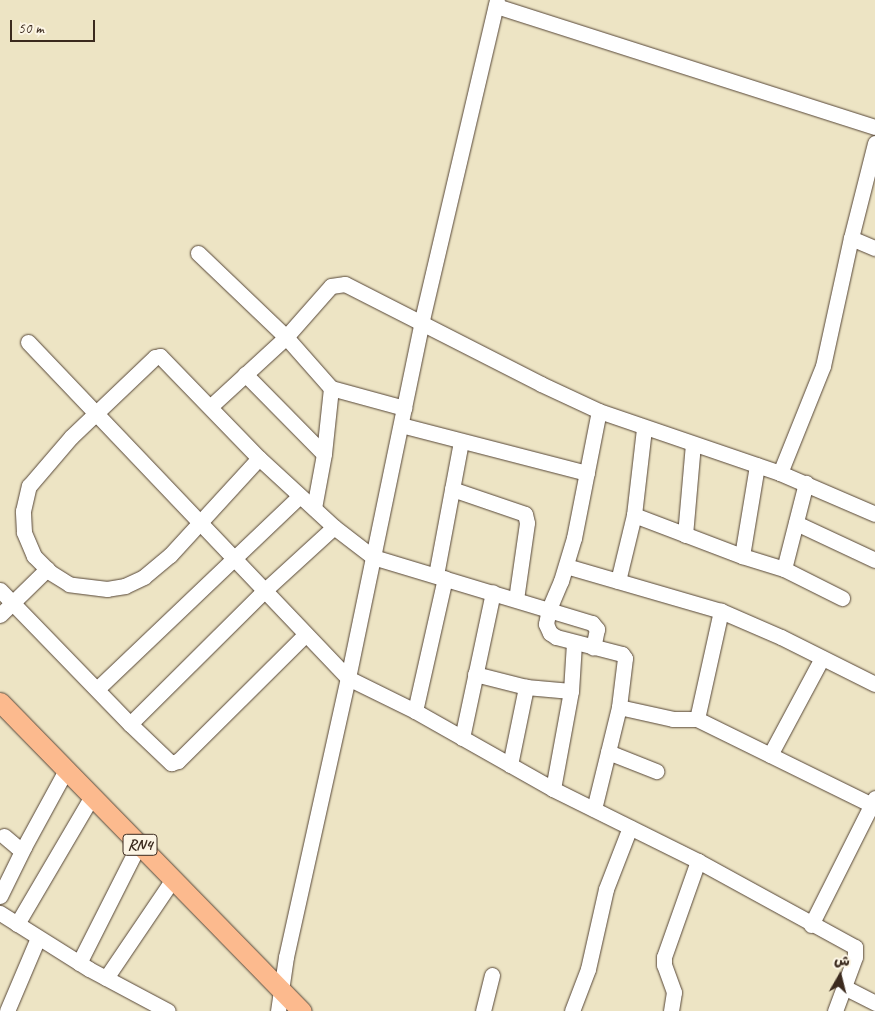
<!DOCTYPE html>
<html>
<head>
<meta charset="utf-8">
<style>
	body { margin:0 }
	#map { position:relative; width:875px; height:1011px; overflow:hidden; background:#ede4c4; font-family:Caveat,"Playpen Sans Arabic",sans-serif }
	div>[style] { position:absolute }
	.roads { filter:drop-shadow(0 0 1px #564637) drop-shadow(0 0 1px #564637) }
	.minor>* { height:15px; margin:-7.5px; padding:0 7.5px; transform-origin:7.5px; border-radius:7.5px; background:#fff }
	.major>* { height:19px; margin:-9.5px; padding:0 9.5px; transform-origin:9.5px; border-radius:9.5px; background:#fcba8e }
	span { translate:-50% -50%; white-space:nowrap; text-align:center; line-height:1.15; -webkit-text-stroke:4px #fcf5e5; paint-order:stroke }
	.shield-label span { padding:1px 4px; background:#fcf5e5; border:1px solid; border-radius:4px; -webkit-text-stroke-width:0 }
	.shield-label { font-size:16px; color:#3b2a1e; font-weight:700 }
	.north { position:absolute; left:815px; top:951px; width:50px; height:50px; -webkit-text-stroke:4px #fcf5e5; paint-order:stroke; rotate:8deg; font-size:14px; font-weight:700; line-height:20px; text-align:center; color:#3b2a1e }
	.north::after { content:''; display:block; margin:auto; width:18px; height:22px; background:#3b2a1e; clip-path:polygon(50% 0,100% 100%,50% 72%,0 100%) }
	.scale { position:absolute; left:10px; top:20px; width:85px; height:22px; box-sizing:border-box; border:2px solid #3b2a1e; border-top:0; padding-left:6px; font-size:15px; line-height:18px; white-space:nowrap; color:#3b2a1e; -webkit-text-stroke:4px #fcf5e5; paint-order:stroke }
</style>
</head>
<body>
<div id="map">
	<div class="roads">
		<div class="minor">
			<i style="left:496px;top:6px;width:398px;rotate:17.7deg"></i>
			<i style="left:851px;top:238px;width:26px;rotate:23deg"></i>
			<i style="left:198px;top:253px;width:122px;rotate:43.7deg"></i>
			<i style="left:286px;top:337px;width:68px;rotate:48.6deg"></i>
			<i style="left:331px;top:388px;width:66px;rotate:96.1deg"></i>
			<i style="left:324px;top:454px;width:55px;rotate:100.5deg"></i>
			<i style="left:28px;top:342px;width:464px;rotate:46.4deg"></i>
			<i style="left:348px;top:678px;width:75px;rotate:26.2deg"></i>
			<i style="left:415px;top:711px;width:159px;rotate:29.5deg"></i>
			<i style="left:553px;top:789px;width:162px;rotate:26.4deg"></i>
			<i style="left:698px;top:861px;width:179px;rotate:28.7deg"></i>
			<i style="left:855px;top:947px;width:10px;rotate:90deg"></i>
			<i style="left:855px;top:957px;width:58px;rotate:110.3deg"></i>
			<i style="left:245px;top:374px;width:112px;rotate:45.4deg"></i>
			<i style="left:331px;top:388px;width:76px;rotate:15.3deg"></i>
			<i style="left:211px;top:406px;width:102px;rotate:-42.6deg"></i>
			<i style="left:286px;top:337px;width:68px;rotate:-48.6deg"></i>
			<i style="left:331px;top:286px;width:14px;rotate:-8deg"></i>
			<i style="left:345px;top:284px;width:220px;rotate:27deg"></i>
			<i style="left:541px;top:384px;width:64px;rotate:25deg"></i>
			<i style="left:599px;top:411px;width:191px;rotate:18.9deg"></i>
			<i style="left:780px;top:473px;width:103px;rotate:23.3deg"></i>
			<i style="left:401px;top:425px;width:192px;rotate:14.5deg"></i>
			<i style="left:259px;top:458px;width:132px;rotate:132.5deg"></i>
			<i style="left:170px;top:555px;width:34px;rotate:140deg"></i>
			<i style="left:144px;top:577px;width:21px;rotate:155deg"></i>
			<i style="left:125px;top:586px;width:18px;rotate:171deg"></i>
			<i style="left:107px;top:589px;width:38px;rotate:-173deg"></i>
			<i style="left:69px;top:584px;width:22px;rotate:-148deg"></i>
			<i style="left:50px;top:572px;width:23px;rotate:-135deg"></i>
			<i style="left:34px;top:556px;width:26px;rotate:-113deg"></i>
			<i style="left:24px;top:532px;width:21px;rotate:-93deg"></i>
			<i style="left:23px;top:511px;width:26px;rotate:-77deg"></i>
			<i style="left:29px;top:486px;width:65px;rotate:-49.4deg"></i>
			<i style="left:71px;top:437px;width:116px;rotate:-43.6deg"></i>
			<i style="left:155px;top:357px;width:5px;rotate:-11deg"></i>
			<i style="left:160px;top:356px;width:142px;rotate:45.9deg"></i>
			<i style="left:259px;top:458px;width:102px;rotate:42.6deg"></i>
			<i style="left:334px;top:527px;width:49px;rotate:37.6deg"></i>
			<i style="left:373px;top:557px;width:229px;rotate:16.8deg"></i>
			<i style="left:592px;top:623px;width:8px;rotate:50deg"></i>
			<i style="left:597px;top:629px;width:19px;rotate:102deg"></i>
			<i style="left:780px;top:473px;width:115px;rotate:-68.1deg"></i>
			<i style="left:823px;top:366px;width:131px;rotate:-77.7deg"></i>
			<i style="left:851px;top:238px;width:98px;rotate:-75.8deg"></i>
			<i style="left:452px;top:489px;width:77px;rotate:18.9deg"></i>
			<i style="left:525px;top:514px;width:9px;rotate:77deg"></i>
			<i style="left:527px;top:523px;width:77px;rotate:98.2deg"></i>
			<i style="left:634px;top:515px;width:88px;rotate:-83.4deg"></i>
			<i style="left:796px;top:523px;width:87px;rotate:25.1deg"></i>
			<i style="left:685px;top:535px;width:91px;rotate:-85deg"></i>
			<i style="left:742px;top:556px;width:92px;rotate:-80.6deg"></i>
			<i style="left:566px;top:566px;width:161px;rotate:16.2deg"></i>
			<i style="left:784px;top:569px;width:65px;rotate:26.6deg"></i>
			<i style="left:436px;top:575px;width:136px;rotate:-79.4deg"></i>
			<i style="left:618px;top:581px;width:68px;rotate:-76.4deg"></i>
			<i style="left:634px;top:515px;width:116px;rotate:20.8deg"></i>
			<i style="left:742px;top:556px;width:44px;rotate:17.2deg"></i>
			<i style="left:784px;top:569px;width:89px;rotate:-75.7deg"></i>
			<i style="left:0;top:590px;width:187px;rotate:45.9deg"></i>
			<i style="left:130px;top:724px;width:57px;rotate:43.6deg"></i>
			<i style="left:171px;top:763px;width:7px;rotate:-16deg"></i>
			<i style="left:178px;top:761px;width:180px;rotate:-44.8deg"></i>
			<i style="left:0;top:615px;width:66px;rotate:-44.4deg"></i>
			<i style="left:475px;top:674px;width:53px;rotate:14.3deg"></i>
			<i style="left:526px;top:687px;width:45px;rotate:5.1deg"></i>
			<i style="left:97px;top:689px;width:280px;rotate:-43.6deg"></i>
			<i style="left:619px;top:707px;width:55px;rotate:12.5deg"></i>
			<i style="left:673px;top:719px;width:24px"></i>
			<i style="left:697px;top:719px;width:195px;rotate:26.2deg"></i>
			<i style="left:415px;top:711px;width:136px;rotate:-77.3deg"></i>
			<i style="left:697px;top:719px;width:111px;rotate:-77.5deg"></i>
			<i style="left:721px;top:611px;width:65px;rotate:23.4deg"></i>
			<i style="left:781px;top:637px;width:105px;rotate:26.6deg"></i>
			<i style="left:130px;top:724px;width:190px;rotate:-44.8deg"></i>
			<i style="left:265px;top:590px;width:93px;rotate:-42.4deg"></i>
			<i style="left:462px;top:738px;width:149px;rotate:-78deg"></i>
			<i style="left:608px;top:752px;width:52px;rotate:21.6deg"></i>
			<i style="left:770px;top:755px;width:110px;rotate:-61.8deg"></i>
			<i style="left:510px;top:765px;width:80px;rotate:-78.4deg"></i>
			<i style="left:553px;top:789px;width:100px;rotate:-79.6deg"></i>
			<i style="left:571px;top:691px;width:48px;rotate:-86.4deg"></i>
			<i style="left:594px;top:809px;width:105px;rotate:-76.2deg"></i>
			<i style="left:619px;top:707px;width:49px;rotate:-83deg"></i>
			<i style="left:625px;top:658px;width:5px;rotate:-127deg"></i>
			<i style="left:622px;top:654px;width:68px;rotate:-165.6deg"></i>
			<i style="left:556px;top:637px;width:7px;rotate:-146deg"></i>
			<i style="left:550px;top:633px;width:10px;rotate:-114deg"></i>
			<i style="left:546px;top:624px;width:15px;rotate:-79deg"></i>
			<i style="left:549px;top:609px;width:30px;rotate:-67deg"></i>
			<i style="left:561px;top:581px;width:45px;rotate:-73.2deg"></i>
			<i style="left:574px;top:538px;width:129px;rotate:-78.9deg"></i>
			<i style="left:4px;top:836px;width:17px;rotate:40deg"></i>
			<i style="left:17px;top:847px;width:7px"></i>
			<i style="left:24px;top:847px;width:88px;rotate:-61.4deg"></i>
			<i style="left:0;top:896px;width:55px;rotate:-63.9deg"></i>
			<i style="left:0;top:913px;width:105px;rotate:32.2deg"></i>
			<i style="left:89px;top:969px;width:89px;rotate:28deg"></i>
			<i style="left:17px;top:924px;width:148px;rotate:-59.6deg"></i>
			<i style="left:811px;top:925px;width:142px;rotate:-63.3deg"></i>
			<i style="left:79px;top:963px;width:133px;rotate:-63.2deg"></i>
			<i style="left:106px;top:978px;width:120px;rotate:-55.9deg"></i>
			<i style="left:844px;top:987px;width:35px;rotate:27deg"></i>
			<i style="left:7px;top:1011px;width:79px;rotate:-67deg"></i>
			<i style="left:278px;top:1011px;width:55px;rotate:-81.6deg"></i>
			<i style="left:286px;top:957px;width:286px;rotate:-77.5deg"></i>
			<i style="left:348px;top:678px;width:361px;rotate:-78.3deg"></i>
			<i style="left:421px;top:324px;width:333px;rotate:-76.8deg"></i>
			<i style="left:483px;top:1011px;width:37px;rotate:-76deg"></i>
			<i style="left:572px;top:1011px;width:45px;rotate:-69.1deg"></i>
			<i style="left:588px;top:969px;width:82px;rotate:-77.3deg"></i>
			<i style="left:606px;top:889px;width:66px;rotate:-68.8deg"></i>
			<i style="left:671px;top:1011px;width:19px;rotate:-81deg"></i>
			<i style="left:674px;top:992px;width:29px;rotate:-110deg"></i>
			<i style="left:664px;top:965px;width:8px;rotate:-90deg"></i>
			<i style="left:664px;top:957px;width:102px;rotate:-70.5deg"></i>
		</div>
		<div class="major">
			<i style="left:0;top:702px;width:432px;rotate:45.7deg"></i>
		</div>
	</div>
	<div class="shield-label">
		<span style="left:140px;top:845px">RN4</span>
	</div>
	<div class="north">ش</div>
	<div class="scale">50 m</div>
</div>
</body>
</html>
